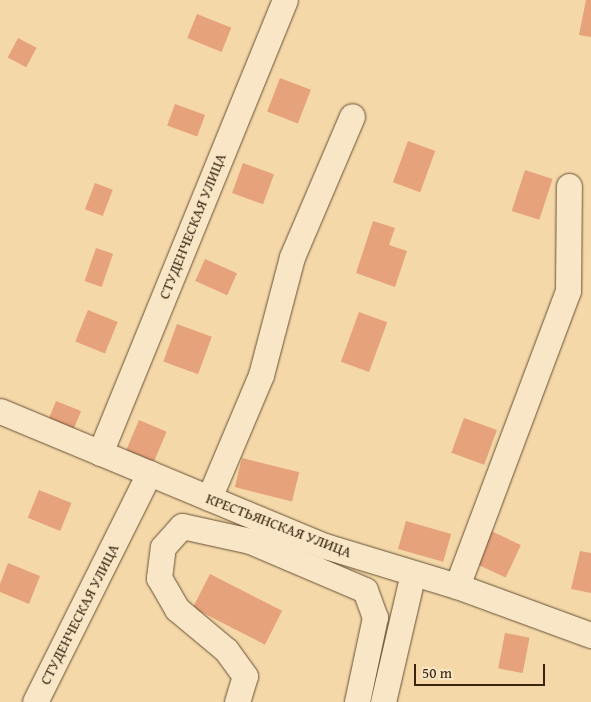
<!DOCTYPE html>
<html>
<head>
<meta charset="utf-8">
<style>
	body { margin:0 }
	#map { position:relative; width:591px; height:702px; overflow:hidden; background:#f4d8a8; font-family:"Gentium Book Plus",serif }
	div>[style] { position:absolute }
	.building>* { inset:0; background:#e6a27b; transform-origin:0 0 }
	.roads { filter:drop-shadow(0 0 1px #675136) drop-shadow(0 0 1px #675136) }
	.minor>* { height:25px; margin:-12.5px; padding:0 12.5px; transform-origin:12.5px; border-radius:12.5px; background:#f8e6c6 }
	span { translate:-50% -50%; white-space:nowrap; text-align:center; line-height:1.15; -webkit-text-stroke:4px #f8e6c6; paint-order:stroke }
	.street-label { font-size:15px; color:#382410 }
	.scale { position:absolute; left:414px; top:664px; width:131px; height:22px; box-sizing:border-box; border:2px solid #382410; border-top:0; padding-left:6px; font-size:15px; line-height:18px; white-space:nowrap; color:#382410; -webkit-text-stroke:4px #f8e6c6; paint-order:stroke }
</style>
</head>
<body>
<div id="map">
	<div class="building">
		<i style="clip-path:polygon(586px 0,591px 0,591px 37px,579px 35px)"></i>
		<i style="left:197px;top:14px;width:37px;height:26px;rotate:22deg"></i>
		<i style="left:18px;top:38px;width:21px;height:22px;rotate:28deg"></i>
		<i style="left:280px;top:78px;width:33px;height:36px;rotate:21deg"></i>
		<i style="left:175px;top:104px;width:32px;height:23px;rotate:20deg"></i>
		<i style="left:408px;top:141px;width:29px;height:44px;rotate:20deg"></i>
		<i style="left:243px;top:163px;width:33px;height:32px;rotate:20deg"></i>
		<i style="left:525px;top:170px;width:29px;height:43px;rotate:18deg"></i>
		<i style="left:95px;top:183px;width:19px;height:28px;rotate:21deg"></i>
		<i style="clip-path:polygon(373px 221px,395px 228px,389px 245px,407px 251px,395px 287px,356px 273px)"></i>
		<i style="left:96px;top:248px;width:18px;height:35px;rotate:19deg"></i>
		<i style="left:205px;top:259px;width:35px;height:24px;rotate:24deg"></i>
		<i style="left:88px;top:310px;width:32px;height:34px;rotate:22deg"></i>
		<i style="left:359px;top:312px;width:30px;height:53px;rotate:20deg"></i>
		<i style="left:177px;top:324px;width:37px;height:40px;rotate:20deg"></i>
		<i style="left:56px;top:401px;width:27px;height:21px;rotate:22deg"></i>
		<i style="left:464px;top:418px;width:35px;height:37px;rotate:20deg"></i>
		<i style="left:139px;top:420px;width:30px;height:34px;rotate:23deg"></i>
		<i style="left:242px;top:458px;width:59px;height:30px;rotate:14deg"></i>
		<i style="left:39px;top:490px;width:35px;height:30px;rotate:22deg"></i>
		<i style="left:406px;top:521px;width:47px;height:29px;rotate:16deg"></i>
		<i style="left:491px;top:531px;width:33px;height:36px;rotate:25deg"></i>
		<i style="clip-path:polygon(580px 551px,591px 553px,591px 593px,571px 589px)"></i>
		<i style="clip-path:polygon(8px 563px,40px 576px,29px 604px,0 592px,0 584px)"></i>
		<i style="left:210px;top:574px;width:81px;height:38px;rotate:27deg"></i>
		<i style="left:505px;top:633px;width:25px;height:36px;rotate:11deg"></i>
	</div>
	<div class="roads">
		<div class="minor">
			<i style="left:0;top:411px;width:352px;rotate:22.6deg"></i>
			<i style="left:325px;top:546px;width:138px;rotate:16.9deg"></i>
			<i style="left:457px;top:586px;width:143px;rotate:20.1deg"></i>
			<i style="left:100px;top:453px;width:489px;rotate:-67.8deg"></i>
			<i style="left:209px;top:498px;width:134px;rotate:-67.1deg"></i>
			<i style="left:261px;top:375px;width:122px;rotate:-75.3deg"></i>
			<i style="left:292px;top:257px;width:153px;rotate:-66.9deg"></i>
			<i style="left:457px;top:586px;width:315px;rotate:-69.4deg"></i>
			<i style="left:568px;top:291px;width:105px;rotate:-89.5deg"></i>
			<i style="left:35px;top:702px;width:256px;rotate:-63.5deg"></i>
			<i style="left:237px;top:702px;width:27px;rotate:-73deg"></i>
			<i style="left:245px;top:676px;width:32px;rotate:-126deg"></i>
			<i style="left:226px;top:650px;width:64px;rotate:-140.1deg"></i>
			<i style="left:177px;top:609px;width:36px;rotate:-120deg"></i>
			<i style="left:159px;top:578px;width:31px;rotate:-83deg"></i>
			<i style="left:163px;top:547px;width:28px;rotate:-48deg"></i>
			<i style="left:182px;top:526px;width:70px;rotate:12.4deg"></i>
			<i style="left:250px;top:541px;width:125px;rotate:23.1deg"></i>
			<i style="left:365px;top:590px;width:29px;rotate:70deg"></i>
			<i style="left:375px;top:617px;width:87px;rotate:102deg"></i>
			<i style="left:383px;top:702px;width:132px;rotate:-76.9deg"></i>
		</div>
	</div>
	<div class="street-label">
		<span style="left:192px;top:226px;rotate:-68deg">СТУДЕНЧЕСКАЯ УЛИЦА</span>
		<span style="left:279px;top:525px;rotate:21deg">КРЕСТЬЯНСКАЯ УЛИЦА</span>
		<span style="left:79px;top:614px;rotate:-63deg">СТУДЕНЧЕСКАЯ УЛИЦА</span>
	</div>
	<div class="scale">50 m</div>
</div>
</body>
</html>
